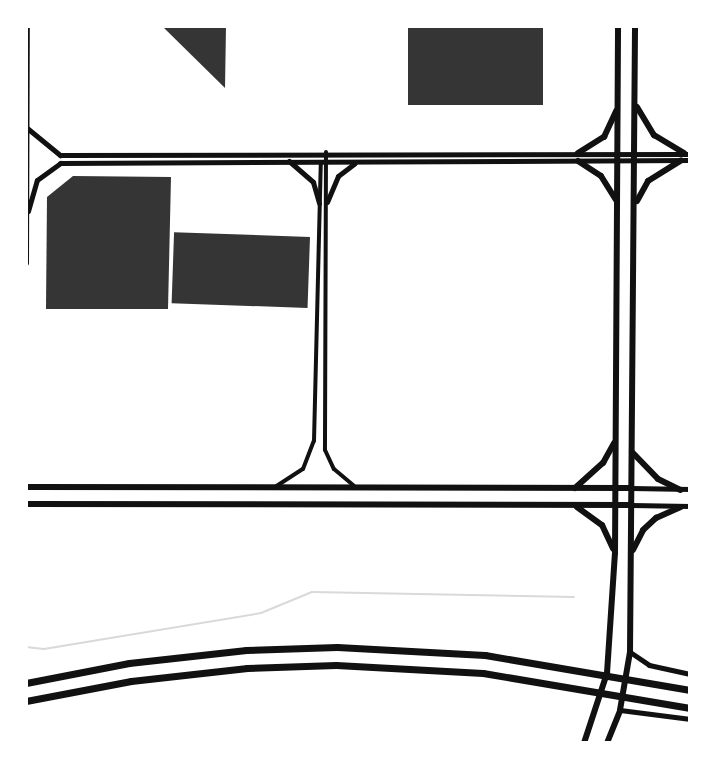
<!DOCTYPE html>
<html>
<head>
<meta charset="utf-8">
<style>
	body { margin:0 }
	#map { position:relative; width:716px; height:769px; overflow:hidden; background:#fff; font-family:"Archivo Narrow",sans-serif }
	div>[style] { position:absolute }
	.stream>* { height:2px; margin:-1px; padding:0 1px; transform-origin:1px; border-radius:1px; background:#d9d9d9 }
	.building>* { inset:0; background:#353535; transform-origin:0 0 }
	.minor>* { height:4px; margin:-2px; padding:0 2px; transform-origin:2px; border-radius:2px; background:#111 }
	.tertiary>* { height:5px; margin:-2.5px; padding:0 2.5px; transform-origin:2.5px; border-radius:2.5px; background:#111 }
	.secondary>* { height:6px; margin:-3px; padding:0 3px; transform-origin:3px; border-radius:3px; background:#111 }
	.trunk>* { height:7px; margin:-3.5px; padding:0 3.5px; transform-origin:3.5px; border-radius:3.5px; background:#111 }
	span { translate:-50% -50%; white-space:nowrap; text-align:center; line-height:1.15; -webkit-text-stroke:6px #fff; paint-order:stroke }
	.frame { position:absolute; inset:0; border:28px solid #fff; pointer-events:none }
</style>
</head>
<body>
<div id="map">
	<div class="stream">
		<i style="left:26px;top:647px;width:18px;rotate:6deg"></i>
		<i style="left:44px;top:649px;width:220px;rotate:-9.4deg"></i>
		<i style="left:261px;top:613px;width:55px;rotate:-22.4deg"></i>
		<i style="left:312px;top:592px;width:262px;rotate:1.1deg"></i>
	</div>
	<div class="building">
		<i style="clip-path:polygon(162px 26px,226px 26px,225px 88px)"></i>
		<i style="left:408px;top:26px;width:135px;height:79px"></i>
		<i style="clip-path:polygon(73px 176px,171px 177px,168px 309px,46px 309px,47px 197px)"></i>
		<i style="left:310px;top:237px;width:71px;height:136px;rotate:92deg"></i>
	</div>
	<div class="minor">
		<i style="left:326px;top:152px;width:298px;rotate:90.2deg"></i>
		<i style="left:325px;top:450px;width:21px;rotate:65deg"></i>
		<i style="left:334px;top:469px;width:26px;rotate:40deg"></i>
		<i style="left:275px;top:487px;width:33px;rotate:-33deg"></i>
		<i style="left:303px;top:469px;width:30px;rotate:-69deg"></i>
		<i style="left:314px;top:441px;width:278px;rotate:-88.6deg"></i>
	</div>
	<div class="tertiary">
		<i style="left:27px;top:128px;width:43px;rotate:39.3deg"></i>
		<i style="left:60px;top:155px;width:630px;rotate:-0.09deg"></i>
		<i style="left:289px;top:161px;width:32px;rotate:41deg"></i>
		<i style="left:313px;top:182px;width:22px;rotate:74deg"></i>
		<i style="left:327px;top:202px;width:28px;rotate:-67deg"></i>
		<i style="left:338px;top:176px;width:21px;rotate:-37deg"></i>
		<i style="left:28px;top:211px;width:32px;rotate:-74deg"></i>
		<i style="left:37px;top:180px;width:29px;rotate:-36deg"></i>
		<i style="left:60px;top:163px;width:630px;rotate:-0.27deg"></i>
		<i style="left:631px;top:488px;width:59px;rotate:1deg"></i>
		<i style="left:631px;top:505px;width:59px;rotate:1deg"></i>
		<i style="left:630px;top:652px;width:23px;rotate:34deg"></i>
		<i style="left:649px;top:665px;width:42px;rotate:12.4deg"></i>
		<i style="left:620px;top:710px;width:71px;rotate:7.3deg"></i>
	</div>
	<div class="secondary">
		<i style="left:637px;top:107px;width:33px;rotate:59deg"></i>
		<i style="left:654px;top:135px;width:35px;rotate:31deg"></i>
		<i style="left:578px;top:153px;width:31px;rotate:-32deg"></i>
		<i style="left:604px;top:137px;width:29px;rotate:-65deg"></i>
		<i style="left:578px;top:161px;width:27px;rotate:33deg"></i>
		<i style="left:601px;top:176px;width:28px;rotate:58deg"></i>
		<i style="left:637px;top:201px;width:23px;rotate:-61deg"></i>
		<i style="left:648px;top:181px;width:39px;rotate:-32deg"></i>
		<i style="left:26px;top:263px;width:237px;rotate:-89.8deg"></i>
		<i style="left:632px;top:452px;width:37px;rotate:46deg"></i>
		<i style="left:658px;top:479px;width:25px;rotate:26deg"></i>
		<i style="left:26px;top:487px;width:605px;rotate:0.09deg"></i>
		<i style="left:575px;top:488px;width:38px;rotate:-42deg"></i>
		<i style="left:603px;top:463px;width:23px;rotate:-61deg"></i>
		<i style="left:26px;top:504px;width:605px;rotate:0.09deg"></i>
		<i style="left:577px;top:507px;width:31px;rotate:36deg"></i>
		<i style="left:602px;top:525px;width:26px;rotate:65deg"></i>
		<i style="left:633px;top:550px;width:22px;rotate:-63deg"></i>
		<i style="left:643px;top:530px;width:18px;rotate:-43deg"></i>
		<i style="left:656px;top:518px;width:27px;rotate:-24deg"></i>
		<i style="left:584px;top:743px;width:74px;rotate:-71.8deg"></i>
		<i style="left:607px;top:673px;width:120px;rotate:-86.2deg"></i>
		<i style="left:615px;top:553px;width:527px;rotate:-89.67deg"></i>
		<i style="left:607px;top:743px;width:35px;rotate:-68deg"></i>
		<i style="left:620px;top:710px;width:59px;rotate:-80.2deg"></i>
		<i style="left:630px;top:652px;width:626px;rotate:-89.54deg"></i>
	</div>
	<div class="trunk">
		<i style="left:26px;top:683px;width:105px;rotate:-11deg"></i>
		<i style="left:129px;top:663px;width:118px;rotate:-6.3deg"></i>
		<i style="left:246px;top:650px;width:91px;rotate:-1.9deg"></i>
		<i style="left:337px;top:647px;width:148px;rotate:3.1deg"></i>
		<i style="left:485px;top:655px;width:208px;rotate:9.7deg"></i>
		<i style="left:26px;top:701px;width:107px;rotate:-10.8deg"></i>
		<i style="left:131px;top:681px;width:117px;rotate:-6.4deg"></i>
		<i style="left:247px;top:668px;width:89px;rotate:-1.9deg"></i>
		<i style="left:336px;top:665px;width:147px;rotate:3.1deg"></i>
		<i style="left:483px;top:673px;width:210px;rotate:9.6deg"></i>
	</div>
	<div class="frame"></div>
</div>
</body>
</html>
